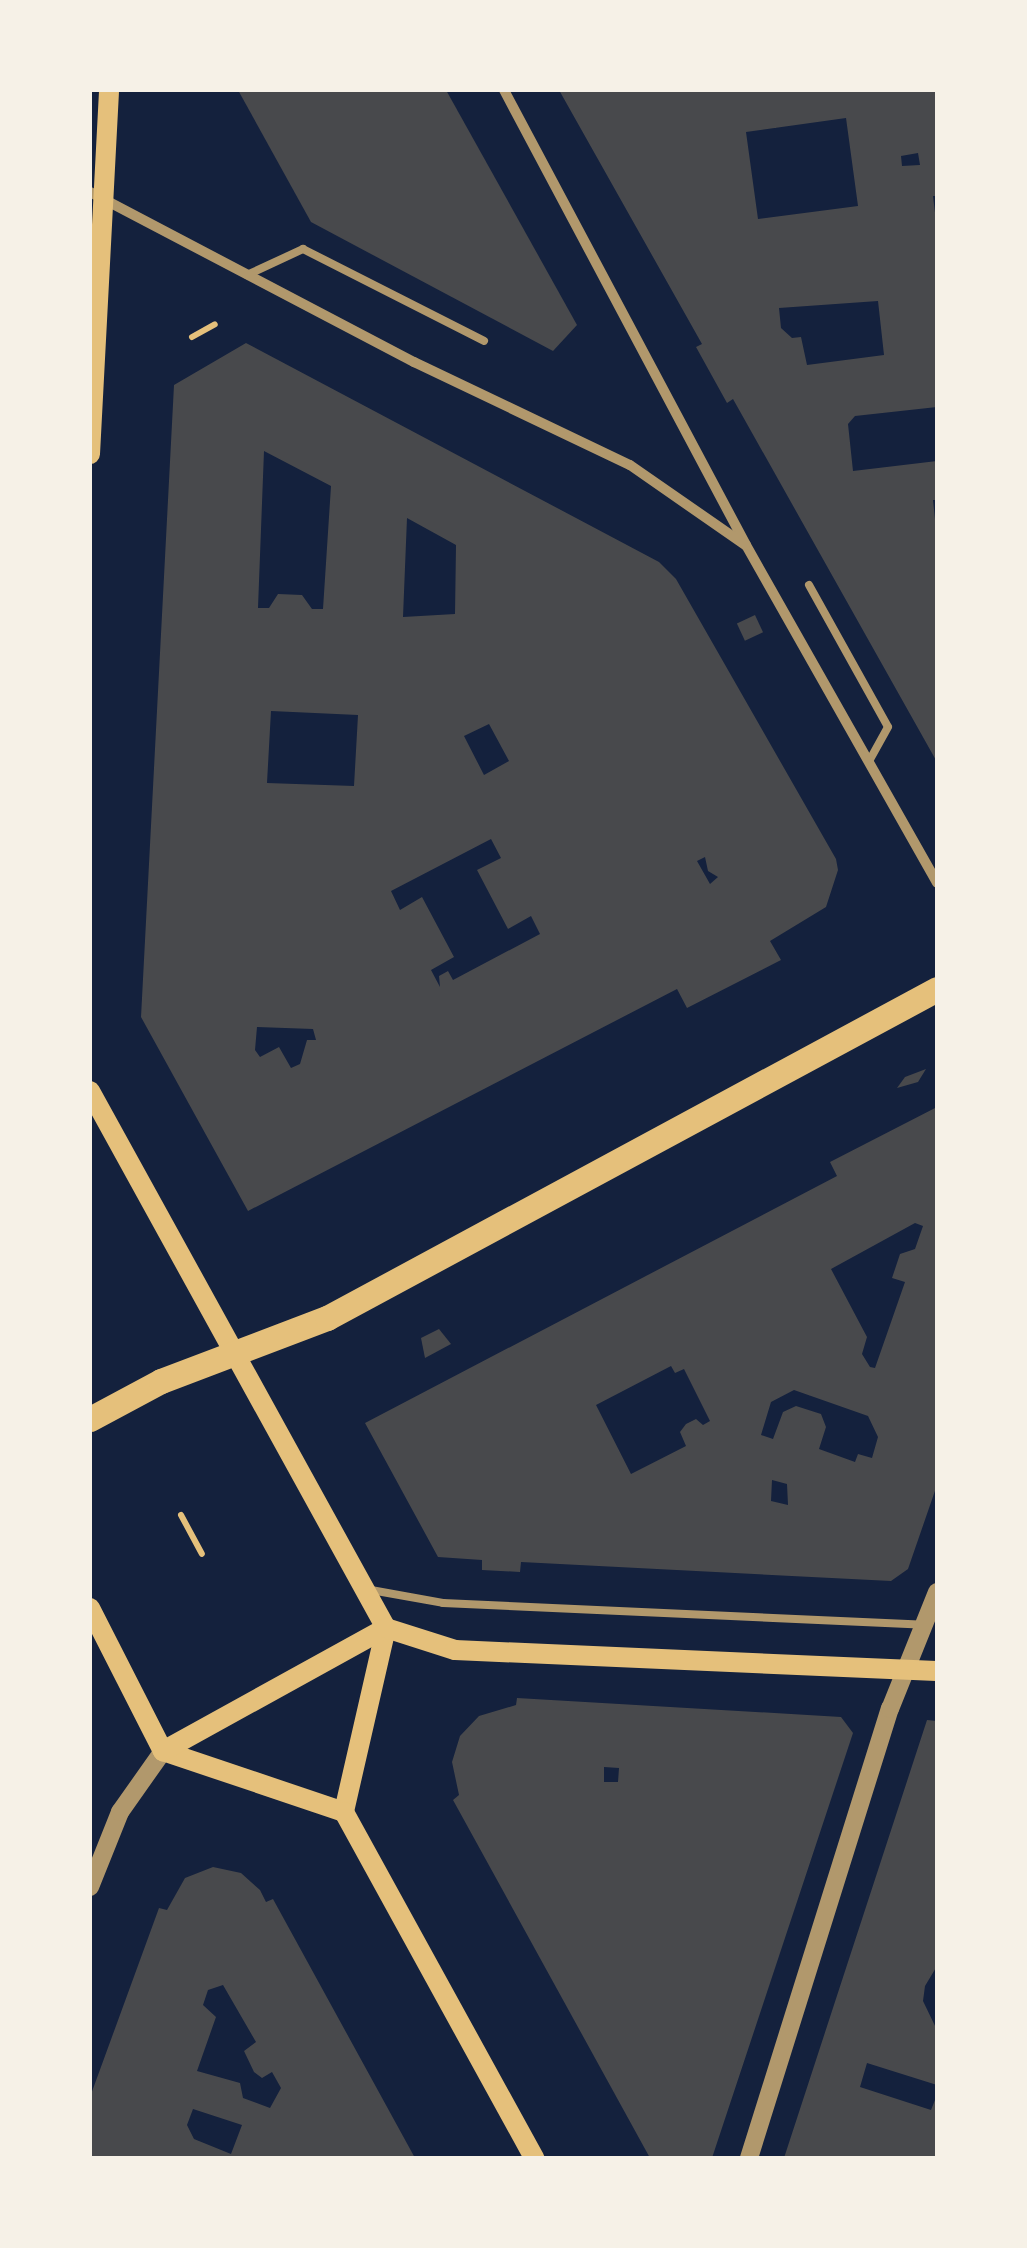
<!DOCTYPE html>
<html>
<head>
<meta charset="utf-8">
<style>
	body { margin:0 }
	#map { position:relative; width:1027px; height:2248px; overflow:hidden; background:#14213d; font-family:Ubuntu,sans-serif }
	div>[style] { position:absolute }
	.building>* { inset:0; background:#48494c; transform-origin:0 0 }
	.path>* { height:6px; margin:-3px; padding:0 3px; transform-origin:3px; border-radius:3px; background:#e5c07b }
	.service>* { height:8px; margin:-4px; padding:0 4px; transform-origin:4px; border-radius:4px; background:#b1986c }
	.minor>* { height:10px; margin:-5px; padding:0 5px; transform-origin:5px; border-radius:5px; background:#b1986c }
	.tertiary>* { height:18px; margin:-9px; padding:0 9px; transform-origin:9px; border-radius:9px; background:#b1986c }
	.secondary>* { height:20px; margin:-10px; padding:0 10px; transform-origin:10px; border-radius:10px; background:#e5c07b }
	.primary>* { height:25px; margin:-12.5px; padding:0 12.5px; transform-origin:12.5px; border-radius:12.5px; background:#e5c07b }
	span { translate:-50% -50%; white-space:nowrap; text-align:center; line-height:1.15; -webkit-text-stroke:10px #f6f1e7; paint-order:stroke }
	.frame { position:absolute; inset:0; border:92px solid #f6f1e7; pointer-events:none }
</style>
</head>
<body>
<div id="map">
	<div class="building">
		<i style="clip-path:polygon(238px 90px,446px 90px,577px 325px,553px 351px,311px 222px)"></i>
		<i style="clip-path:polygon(evenodd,559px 90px,937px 90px,937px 196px,933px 196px,937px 229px,937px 407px,855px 416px,848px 424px,853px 471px,937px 461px,937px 500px,933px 500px,937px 538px,937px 762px,733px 399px,727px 403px,696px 347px,702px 344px,559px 90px,846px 118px,858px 206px,758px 219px,746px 132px,846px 118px,559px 90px,918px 153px,920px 165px,902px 166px,901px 156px,918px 153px,559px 90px,878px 301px,884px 355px,807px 365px,801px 337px,792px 338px,781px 328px,779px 308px,878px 301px)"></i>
		<i style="clip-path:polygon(evenodd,246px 343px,659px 562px,676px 579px,836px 859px,838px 870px,826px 907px,770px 941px,781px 960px,687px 1008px,677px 989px,248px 1211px,141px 1017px,174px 385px,246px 343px,264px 451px,331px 486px,323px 609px,312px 609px,302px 595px,278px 594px,269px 608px,258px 608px,264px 451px,246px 343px,407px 518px,456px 545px,455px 614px,403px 617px,407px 518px,246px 343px,271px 711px,358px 715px,354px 786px,267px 783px,271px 711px,246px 343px,489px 724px,509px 761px,484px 775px,464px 736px,489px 724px,246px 343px,491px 839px,501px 858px,477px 870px,508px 929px,531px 916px,540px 934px,453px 980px,448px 971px,439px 976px,440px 987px,431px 970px,454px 957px,422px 897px,400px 910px,391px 891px,491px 839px,246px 343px,705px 857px,708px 871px,718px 877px,710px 884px,697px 861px,705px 857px,246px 343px,257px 1027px,313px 1029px,316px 1040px,307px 1040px,300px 1064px,291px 1068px,279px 1047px,260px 1057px,255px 1050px,257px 1027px)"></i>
		<i style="left:755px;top:615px;width:19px;height:20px;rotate:65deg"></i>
		<i style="clip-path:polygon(926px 1069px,918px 1082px,897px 1088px,905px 1077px)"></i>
		<i style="clip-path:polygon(evenodd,937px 1107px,937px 1485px,908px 1569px,891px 1581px,521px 1562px,520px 1572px,482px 1570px,482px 1560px,438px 1557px,365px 1423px,837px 1176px,830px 1162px,937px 1107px,915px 1223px,923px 1226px,915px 1249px,900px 1254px,892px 1278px,905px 1282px,875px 1368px,870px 1367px,862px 1354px,867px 1337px,831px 1269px,915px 1223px,937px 1107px,671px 1366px,675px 1373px,684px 1369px,710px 1421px,703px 1425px,696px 1419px,686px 1424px,680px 1432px,686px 1446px,631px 1474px,596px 1405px,671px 1366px,937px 1107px,794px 1390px,868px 1416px,878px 1437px,872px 1458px,858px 1454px,855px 1462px,819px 1449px,826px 1427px,821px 1414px,796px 1406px,783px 1412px,773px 1439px,761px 1435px,771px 1402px,794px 1390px,937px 1107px,772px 1480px,787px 1484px,788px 1505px,771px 1501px,772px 1480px)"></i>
		<i style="clip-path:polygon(439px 1329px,451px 1344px,425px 1358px,421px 1338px)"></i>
		<i style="clip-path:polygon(evenodd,517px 1698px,841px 1717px,853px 1733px,712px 2158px,650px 2158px,453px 1800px,459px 1795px,452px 1762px,460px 1736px,479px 1716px,516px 1705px,517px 1698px,604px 1767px,619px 1768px,618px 1782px,604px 1782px,604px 1767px)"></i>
		<i style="clip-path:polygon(927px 1720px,937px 1721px,937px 1966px,925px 1986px,923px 2001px,937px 2030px,937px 2085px,867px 2063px,860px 2087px,931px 2110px,937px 2095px,937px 2158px,784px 2158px)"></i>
		<i style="clip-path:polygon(evenodd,213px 1867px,241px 1873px,260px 1890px,266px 1902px,273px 1899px,415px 2158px,90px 2158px,90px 2097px,159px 1908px,167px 1910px,185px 1878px,213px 1867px,223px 1985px,256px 2042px,244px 2051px,254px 2072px,262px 2078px,272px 2072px,281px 2088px,270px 2108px,243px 2098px,240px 2083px,197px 2071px,216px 2017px,203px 2005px,208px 1990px,223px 1985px,213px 1867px,193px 2109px,242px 2125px,231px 2154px,194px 2139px,187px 2125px,193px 2109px)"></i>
	</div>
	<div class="path">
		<i style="left:192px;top:337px;width:26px;rotate:-29deg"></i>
		<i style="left:181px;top:1515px;width:44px;rotate:61.7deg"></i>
	</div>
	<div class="service">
		<i style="left:247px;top:275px;width:62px;rotate:-24.9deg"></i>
		<i style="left:303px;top:249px;width:203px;rotate:26.9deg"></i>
		<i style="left:809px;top:585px;width:162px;rotate:60.9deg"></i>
		<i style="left:888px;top:727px;width:39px;rotate:119deg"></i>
		<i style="left:371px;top:1590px;width:73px;rotate:10.2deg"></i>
		<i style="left:443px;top:1603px;width:482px;rotate:2.6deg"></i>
	</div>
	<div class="minor">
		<i style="left:504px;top:90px;width:515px;rotate:61.99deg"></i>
		<i style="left:746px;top:545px;width:388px;rotate:60.5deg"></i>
		<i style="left:90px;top:192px;width:366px;rotate:27.7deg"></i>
		<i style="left:414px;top:362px;width:239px;rotate:25.5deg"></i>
		<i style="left:630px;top:465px;width:140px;rotate:34.8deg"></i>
	</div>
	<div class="tertiary">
		<i style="left:90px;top:1887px;width:81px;rotate:-68.2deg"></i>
		<i style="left:120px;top:1812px;width:75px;rotate:-54.8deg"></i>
		<i style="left:749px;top:2158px;width:471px;rotate:-72.6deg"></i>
		<i style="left:890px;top:1709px;width:126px;rotate:-68.1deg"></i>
	</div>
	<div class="secondary">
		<i style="left:90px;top:454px;width:364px;rotate:-87deg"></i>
		<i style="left:90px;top:1091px;width:613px;rotate:61.14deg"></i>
		<i style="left:386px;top:1628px;width:189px;rotate:102.9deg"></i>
		<i style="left:90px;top:1608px;width:161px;rotate:63deg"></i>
		<i style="left:163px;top:1751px;width:191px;rotate:18.6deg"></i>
		<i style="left:163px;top:1751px;width:255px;rotate:-28.9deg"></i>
		<i style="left:386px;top:1628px;width:72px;rotate:17.7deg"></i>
		<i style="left:455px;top:1650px;width:482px;rotate:2.5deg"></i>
		<i style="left:344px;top:1812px;width:395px;rotate:61.2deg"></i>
	</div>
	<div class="primary">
		<i style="left:90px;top:1419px;width:81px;rotate:-28.2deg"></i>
		<i style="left:161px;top:1381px;width:178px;rotate:-20.8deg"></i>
		<i style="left:327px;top:1318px;width:693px;rotate:-28.34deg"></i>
	</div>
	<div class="frame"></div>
</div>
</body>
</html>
